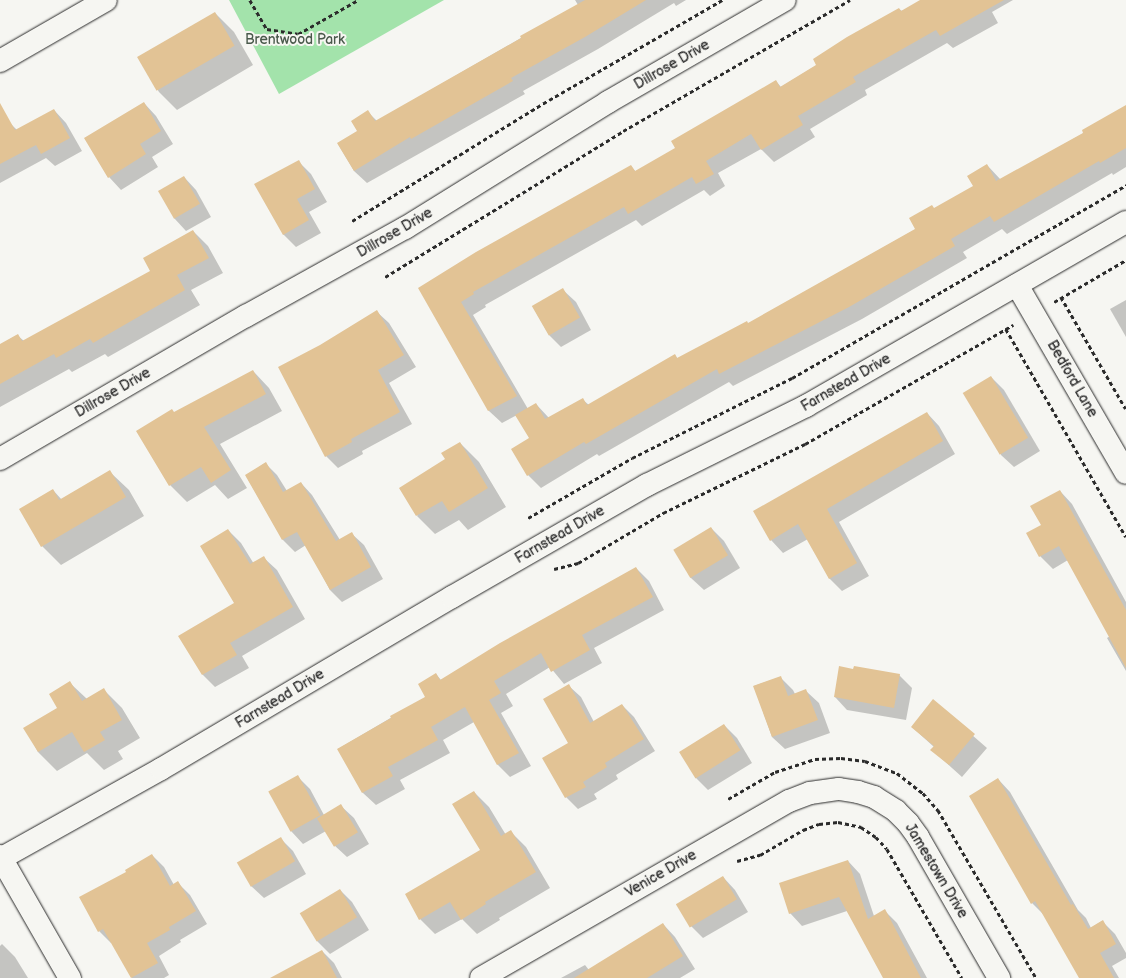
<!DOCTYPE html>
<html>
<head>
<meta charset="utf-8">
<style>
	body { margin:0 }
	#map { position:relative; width:1126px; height:978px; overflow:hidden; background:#f6f6f2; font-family:"Balsamiq Sans",sans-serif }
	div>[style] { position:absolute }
	.green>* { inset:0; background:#a3e3ab }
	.shadow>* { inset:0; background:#0003 }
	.building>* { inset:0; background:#e2c395; transform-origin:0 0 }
	.path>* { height:2.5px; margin-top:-1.25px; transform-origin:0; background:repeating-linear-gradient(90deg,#2b2b2b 0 4px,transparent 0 7px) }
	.roads { filter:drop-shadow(0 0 1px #2b2b2b) drop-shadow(0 0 1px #2b2b2b) }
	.street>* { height:22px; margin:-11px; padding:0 11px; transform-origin:11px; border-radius:11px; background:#f6f6f2 }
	span { translate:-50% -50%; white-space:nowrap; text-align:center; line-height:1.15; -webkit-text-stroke:4px #f6f6f2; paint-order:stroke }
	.park-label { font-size:14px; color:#49594b }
	.street-label { font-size:14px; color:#2b2b2b }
</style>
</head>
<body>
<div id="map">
	<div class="green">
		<i style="clip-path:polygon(229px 0,444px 0,279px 94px)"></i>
	</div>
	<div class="shadow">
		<i style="clip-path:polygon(575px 0,686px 0,676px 6px,674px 3px,598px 49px,523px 91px,525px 94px,367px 183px,354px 171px,338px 144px,358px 132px,368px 112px,377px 121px,578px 5px)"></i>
		<i style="clip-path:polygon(922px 0,1013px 0,992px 12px,998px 23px,953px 48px,947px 43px,865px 90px,867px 95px,810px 129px,815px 137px,774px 162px,761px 149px,718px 173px,725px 186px,710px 196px,704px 190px,642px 226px,636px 220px,485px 305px,486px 307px,473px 315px,528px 409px,536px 404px,549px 418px,583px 400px,589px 405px,675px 355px,678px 359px,748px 324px,916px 229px,935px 209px,975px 187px,987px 165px,1001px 180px,1126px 109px,1126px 167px,1113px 175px,1112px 173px,1007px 234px,1002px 229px,963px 252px,967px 258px,862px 319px,733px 386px,729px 382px,599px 456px,597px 454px,541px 488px,528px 475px,531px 438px,517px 415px,502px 423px,489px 411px,420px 288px,631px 166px,636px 172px,677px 148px,776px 81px,781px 87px,817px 65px,899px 9px,902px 11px)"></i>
		<i style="clip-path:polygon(215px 13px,234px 32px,253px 65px,177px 110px,159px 92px,139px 59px)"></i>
		<i style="clip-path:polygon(144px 103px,156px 116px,173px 144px,152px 157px,158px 167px,121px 190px,109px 177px)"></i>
		<i style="clip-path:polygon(54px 110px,66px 123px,82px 151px,55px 166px,46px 158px,0 183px,0 128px,10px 123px,17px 130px)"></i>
		<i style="clip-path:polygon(298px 161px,311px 174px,327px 202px,309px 212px,321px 233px,296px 247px,283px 234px)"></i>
		<i style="clip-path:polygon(184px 177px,196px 190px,211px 217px,186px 231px,174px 218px)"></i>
		<i style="clip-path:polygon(193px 231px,208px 246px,223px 273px,191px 290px,200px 305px,108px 357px,105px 354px,72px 372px,69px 369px,0 407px,0 345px,17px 335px,24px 341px,152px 271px)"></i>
		<i style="clip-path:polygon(563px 290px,576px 302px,591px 330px,561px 347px,549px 335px,533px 307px)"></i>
		<i style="clip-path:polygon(1126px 300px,1126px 337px,1110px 309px)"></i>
		<i style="clip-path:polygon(377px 312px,389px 323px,416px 367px,389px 383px,412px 424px,362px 451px,363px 454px,338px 468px,326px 456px,321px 346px)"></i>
		<i style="clip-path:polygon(253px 371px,269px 388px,282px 411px,220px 444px,247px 488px,228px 499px,215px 485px,187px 502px,170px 485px,174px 413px)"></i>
		<i style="clip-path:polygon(991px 377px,1004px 390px,1040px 451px,1014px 467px,1001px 455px)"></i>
		<i style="clip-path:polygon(927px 413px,939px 426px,955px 454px,839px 522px,869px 576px,842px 591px,829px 578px,808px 539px,783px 553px,771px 540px)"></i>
		<i style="clip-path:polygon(460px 443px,479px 462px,506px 507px,468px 530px,459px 520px,435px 534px,417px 516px,446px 460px)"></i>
		<i style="clip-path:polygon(265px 463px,277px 475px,287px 491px,301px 483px,312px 495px,340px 540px,352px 534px,364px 545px,383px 579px,342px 602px,330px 590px,306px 545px,295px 552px,283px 540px,246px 476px)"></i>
		<i style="clip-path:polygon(110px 472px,129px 490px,144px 516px,61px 565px,42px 546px,53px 490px,62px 500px)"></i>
		<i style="clip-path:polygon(1060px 491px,1072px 504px,1126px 602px,1126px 671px,1107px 638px,1110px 636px,1068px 560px,1053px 569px,1040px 556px,1042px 526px)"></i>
		<i style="clip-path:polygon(711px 528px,724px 541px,740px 568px,704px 590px,691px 578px,675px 550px)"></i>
		<i style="clip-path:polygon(228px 530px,241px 543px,254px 564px,264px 558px,277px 570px,305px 619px,242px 656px,249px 668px,215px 687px,203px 675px,180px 636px,236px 604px)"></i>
		<i style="clip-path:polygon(636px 568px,649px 581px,664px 610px,594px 648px,602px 663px,564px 684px,550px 667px,506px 694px,513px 706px,501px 713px,531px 766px,510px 777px,498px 765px,474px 722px,443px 740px,450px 753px,400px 780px,405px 789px,376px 805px,363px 793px,338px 749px,426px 697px,436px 674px,441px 680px)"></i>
		<i style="clip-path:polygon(840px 668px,899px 675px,912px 688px,906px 720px,847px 710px,835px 697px)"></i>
		<i style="clip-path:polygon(780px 677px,793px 690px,795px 694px,806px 691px,819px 703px,830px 733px,785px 749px,772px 737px,754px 686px)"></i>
		<i style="clip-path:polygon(70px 683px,87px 699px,104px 690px,122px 708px,140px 738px,118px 751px,123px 759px,104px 770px,87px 753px,57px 771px,38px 752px,25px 728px,59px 708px)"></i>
		<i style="clip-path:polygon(569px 686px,581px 697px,594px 722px,622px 705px,634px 717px,655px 751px,616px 775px,618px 779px,594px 794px,597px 799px,578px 809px,566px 797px,569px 743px)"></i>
		<i style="clip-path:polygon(933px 701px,987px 748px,962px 777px,932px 750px,934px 747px,912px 727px)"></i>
		<i style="clip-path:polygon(724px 725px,737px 738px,752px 763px,708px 790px,695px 777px)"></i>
		<i style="clip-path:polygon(297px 776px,310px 789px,324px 815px,341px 806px,354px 818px,369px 844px,347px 857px,334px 845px,326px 831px,303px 844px,291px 831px)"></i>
		<i style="clip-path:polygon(998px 779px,1010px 792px,1078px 910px,1086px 918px,1091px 928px,1102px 921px,1115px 934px,1126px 953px,1126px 958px,1112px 966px,1119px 978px,1080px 978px,1044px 915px,1032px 903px)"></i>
		<i style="clip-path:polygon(474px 792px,489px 807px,506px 835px,511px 832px,526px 847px,550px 888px,499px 918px,500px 920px,477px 934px,462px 919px,435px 934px,420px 919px,481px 851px)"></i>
		<i style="clip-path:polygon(281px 839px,293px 851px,306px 874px,264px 898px,251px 886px)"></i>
		<i style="clip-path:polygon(152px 855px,164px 867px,174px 885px,178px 883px,190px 895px,207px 924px,180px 940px,181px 942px,159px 956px,169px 975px,164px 978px,132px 978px,112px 942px,111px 943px,99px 931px,128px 872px)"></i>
		<i style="clip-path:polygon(848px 861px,860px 874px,874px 916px,885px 911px,897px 923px,927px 978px,888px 978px,847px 911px,802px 926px,790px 913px)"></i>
		<i style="clip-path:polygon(723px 877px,735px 890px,748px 912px,703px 938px,691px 926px,678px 904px)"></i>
		<i style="clip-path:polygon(340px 890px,352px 902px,369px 930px,330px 954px,317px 941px)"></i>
		<i style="clip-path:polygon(663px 924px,675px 937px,695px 969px,680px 978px,561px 978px,585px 965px,589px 970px)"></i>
		<i style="clip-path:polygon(2px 944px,15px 957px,28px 978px,0 978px,0 946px)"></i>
		<i style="clip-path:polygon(322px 951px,334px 963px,342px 978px,295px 978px)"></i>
	</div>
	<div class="building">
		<i style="clip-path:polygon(585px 0,646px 0,585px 37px,511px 78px,513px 81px,411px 139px,410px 137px,354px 171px,337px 143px,357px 131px,351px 121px,368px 110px,375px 121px,521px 38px,520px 36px)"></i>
		<i style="clip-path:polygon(920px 0,1004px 0,940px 36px,936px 30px,853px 77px,856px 82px,798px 116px,803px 125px,761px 150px,751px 134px,706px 161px,714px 174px,696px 184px,692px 177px,628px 214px,624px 207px,473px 292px,474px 294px,461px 302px,517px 396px,488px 411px,418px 288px,476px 252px,631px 165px,635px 171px,675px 148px,671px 141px,776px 80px,780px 87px,816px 65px,813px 59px,847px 37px,899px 8px,901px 11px)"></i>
		<i style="left:215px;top:12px;width:39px;height:90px;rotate:60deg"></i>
		<i style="clip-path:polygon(144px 102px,161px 131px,140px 144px,146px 154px,108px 178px,84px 138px)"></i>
		<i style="clip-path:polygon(0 103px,15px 130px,54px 109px,70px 138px,41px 154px,36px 145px,0 164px)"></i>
		<i style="clip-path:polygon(1126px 105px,1126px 148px,1100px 163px,1099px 161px,994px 222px,990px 216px,951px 239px,955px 246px,849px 307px,719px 374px,717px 369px,586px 444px,584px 442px,527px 476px,511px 449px,529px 438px,515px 415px,536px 403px,545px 419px,583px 398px,587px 405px,675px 354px,677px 358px,747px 321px,748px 323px,915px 229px,909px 218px,932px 205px,934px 208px,973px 186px,967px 176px,987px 164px,996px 181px,1083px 133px,1082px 130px)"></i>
		<i style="clip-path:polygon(299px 160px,315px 189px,297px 199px,309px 220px,283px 235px,254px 184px)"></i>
		<i style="left:184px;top:176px;width:32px;height:30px;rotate:60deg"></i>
		<i style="clip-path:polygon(193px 230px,209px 258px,177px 275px,185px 290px,93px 343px,90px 339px,56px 358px,54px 354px,0 384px,0 344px,18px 334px,22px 341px,150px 271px,143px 258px)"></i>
		<i style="left:563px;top:288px;width:34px;height:36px;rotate:60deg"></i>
		<i style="clip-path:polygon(377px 310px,404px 355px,378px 370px,400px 412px,351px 439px,352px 442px,325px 457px,278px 367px,320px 345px)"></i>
		<i style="clip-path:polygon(253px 370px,266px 394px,204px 427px,231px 470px,211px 483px,201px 467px,169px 486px,136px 431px,172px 409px,174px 412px)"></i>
		<i style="left:991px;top:376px;width:72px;height:33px;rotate:59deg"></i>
		<i style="clip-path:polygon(927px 412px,943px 441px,827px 509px,857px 563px,829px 579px,798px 524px,770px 541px,753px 511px)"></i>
		<i style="clip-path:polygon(460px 442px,488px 488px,449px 512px,442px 501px,416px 516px,399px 488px,445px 459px,441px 453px)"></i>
		<i style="clip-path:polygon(266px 462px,283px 492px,301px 482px,336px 541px,352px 532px,371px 567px,330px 590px,297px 532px,282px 540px,245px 475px)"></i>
		<i style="clip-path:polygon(110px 470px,126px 497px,41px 547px,19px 509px,53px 489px,59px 500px)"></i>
		<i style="clip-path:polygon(1060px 490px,1126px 610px,1126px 668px,1059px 546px,1039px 557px,1026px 533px,1041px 525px,1030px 506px)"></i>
		<i style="left:711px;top:527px;width:33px;height:44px;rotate:59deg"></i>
		<i style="clip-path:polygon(228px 529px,250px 564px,264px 556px,293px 607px,230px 643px,237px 655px,202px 675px,178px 636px,234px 603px,200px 546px)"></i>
		<i style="clip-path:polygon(636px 567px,653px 597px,582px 635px,590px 650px,551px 672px,541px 653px,494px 681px,501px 693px,489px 700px,519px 753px,497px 765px,465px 707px,431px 727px,438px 740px,388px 767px,393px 776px,362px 793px,337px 749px,391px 718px,390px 716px,425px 697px,418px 684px,436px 673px,440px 680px,500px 643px)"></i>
		<i style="clip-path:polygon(839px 666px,853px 669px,854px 666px,900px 674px,894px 708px,834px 697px)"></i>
		<i style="clip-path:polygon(781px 676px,788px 696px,806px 689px,818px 720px,772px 737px,753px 686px)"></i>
		<i style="clip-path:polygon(70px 681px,82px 701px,104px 688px,122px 720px,100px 732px,105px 740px,84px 752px,72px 732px,38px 752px,23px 728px,57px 708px,49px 694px)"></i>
		<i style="clip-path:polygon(569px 684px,590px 723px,622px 704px,644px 739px,605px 763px,607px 767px,583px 782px,586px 787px,565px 798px,542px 758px,568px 743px,543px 699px)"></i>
		<i style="clip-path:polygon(933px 699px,975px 734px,949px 765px,930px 750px,934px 746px,911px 727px)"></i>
		<i style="left:724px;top:724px;width:31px;height:53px;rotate:58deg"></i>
		<i style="left:298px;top:775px;width:46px;height:34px;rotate:61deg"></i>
		<i style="clip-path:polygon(998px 778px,1071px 905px,1073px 904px,1088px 929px,1103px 920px,1116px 944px,1100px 953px,1114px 978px,1079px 978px,1035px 901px,1031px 904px,969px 796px)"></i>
		<i style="clip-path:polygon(474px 791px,501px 836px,511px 830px,536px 872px,485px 902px,486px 904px,461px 920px,450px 902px,419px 920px,405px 894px,480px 850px,452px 804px)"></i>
		<i style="left:341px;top:804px;width:33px;height:28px;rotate:59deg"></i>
		<i style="left:281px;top:837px;width:28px;height:51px;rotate:60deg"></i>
		<i style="clip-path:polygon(152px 854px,170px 886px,178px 881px,196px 911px,169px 927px,170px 930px,147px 943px,158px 963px,131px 978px,103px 929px,98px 932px,79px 897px,126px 872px,125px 870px)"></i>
		<i style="clip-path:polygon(848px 860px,868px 919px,885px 909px,921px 978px,883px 978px,839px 897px,789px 914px,779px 883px)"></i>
		<i style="left:723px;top:876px;width:27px;height:55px;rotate:59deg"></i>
		<i style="left:340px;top:889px;width:33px;height:47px;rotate:59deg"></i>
		<i style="clip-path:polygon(663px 923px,683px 956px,647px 978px,574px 978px)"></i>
		<i style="clip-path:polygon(322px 950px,337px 978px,270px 978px)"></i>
	</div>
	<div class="path">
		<i style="left:250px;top:0;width:34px;rotate:60deg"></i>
		<i style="left:267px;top:29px;width:31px;rotate:9deg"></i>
		<i style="left:298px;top:34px;width:69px;rotate:-29.5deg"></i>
		<i style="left:352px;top:221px;width:231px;rotate:-31.6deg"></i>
		<i style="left:549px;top:100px;width:200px;rotate:-30deg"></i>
		<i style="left:385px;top:277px;width:279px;rotate:-31.5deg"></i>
		<i style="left:623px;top:131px;width:262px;rotate:-30deg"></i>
		<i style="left:1061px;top:297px;width:129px;rotate:59.9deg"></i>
		<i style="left:1054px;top:302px;width:83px;rotate:-30.3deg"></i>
		<i style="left:1006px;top:329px;width:240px;rotate:60deg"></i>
		<i style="left:528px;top:518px;width:120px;rotate:-30deg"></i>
		<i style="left:632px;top:458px;width:179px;rotate:-26.6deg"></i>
		<i style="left:792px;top:378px;width:386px;rotate:-30deg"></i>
		<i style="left:554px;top:569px;width:25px;rotate:-14deg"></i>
		<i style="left:578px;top:563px;width:99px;rotate:-30.5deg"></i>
		<i style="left:663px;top:513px;width:158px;rotate:-25.9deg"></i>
		<i style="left:805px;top:444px;width:240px;rotate:-29.8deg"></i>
		<i style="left:728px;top:799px;width:54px;rotate:-29.9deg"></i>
		<i style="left:775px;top:772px;width:42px;rotate:-18deg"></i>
		<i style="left:815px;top:759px;width:26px;rotate:-2deg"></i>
		<i style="left:841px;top:758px;width:24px;rotate:7deg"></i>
		<i style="left:865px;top:761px;width:34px;rotate:21deg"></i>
		<i style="left:897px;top:773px;width:33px;rotate:38deg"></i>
		<i style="left:923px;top:793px;width:23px;rotate:49deg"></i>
		<i style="left:938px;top:810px;width:194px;rotate:59.7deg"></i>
		<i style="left:737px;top:861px;width:24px;rotate:-15deg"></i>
		<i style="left:760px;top:855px;width:50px;rotate:-30.2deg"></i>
		<i style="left:803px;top:830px;width:17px;rotate:-21deg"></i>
		<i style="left:819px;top:824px;width:19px;rotate:-6deg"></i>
		<i style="left:838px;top:822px;width:24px;rotate:12deg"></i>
		<i style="left:861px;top:827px;width:18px;rotate:34deg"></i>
		<i style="left:876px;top:837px;width:16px;rotate:47deg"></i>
		<i style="left:887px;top:849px;width:149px;rotate:59.8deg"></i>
	</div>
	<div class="roads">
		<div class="street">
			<i style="left:0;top:61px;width:122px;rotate:-29.9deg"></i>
			<i style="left:1017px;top:285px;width:217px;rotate:59.9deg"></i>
			<i style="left:0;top:459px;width:285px;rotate:-30.2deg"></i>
			<i style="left:246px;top:316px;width:182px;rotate:-29deg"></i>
			<i style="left:405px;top:228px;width:239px;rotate:-31.8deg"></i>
			<i style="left:608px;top:102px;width:204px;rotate:-30deg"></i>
			<i style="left:0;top:856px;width:141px;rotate:60.2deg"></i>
			<i style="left:0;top:859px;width:184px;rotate:-29.2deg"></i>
			<i style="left:161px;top:769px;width:338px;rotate:-30.6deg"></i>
			<i style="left:452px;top:597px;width:225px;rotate:-29.9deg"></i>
			<i style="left:647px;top:485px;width:178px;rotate:-26.4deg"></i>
			<i style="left:806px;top:406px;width:369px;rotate:-29.9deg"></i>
			<i style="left:481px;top:978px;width:355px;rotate:-29.9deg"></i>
			<i style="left:789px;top:801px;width:22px;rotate:-21deg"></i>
			<i style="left:810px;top:793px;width:29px;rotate:-8deg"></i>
			<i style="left:839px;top:789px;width:19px;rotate:9deg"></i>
			<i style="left:858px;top:792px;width:17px;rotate:17deg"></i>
			<i style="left:874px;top:797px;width:26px;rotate:32deg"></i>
			<i style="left:896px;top:811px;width:17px;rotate:45deg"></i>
			<i style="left:908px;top:823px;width:17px;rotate:54deg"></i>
			<i style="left:918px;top:837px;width:163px;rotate:60.1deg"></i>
		</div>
	</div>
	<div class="park-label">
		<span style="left:295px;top:40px">Brentwood Park</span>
	</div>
	<div class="street-label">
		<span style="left:672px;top:65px;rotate:-30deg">Dillrose Drive</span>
		<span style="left:395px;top:233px;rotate:-30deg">Dillrose Drive</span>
		<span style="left:1072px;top:379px;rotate:60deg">Bedford Lane</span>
		<span style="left:846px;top:383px;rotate:-30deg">Farnstead Drive</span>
		<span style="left:113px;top:393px;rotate:-30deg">Dillrose Drive</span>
		<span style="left:560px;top:535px;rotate:-30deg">Farnstead Drive</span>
		<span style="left:280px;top:699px;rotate:-31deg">Farnstead Drive</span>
		<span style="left:936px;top:871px;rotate:59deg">Jamestown Drive</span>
		<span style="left:661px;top:874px;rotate:-30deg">Venice Drive</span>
	</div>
</div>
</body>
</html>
